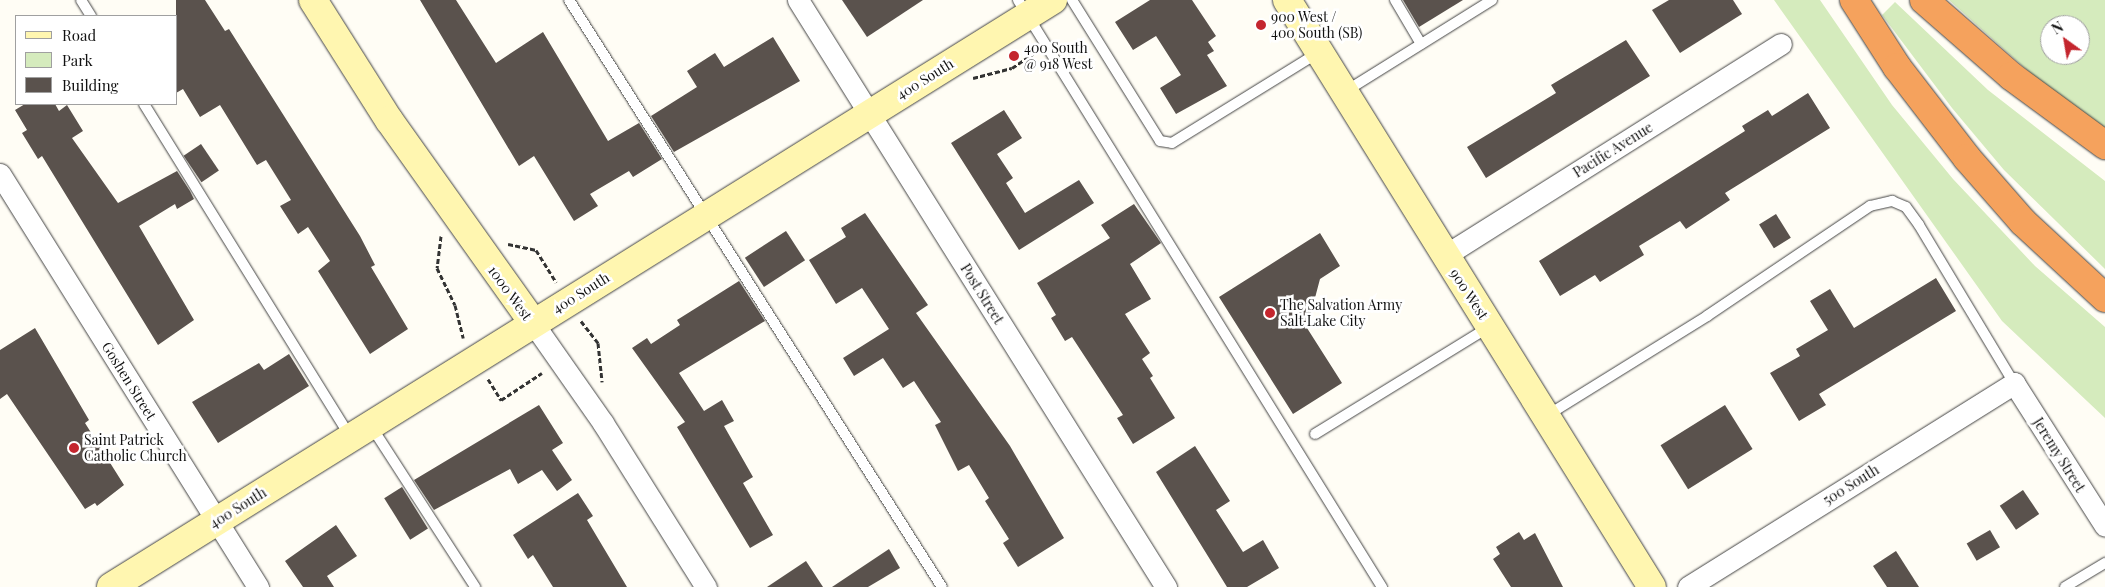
<!DOCTYPE html>
<html>
<head>
<meta charset="utf-8">
<style>
	body { margin:0 }
	#map { position:relative; width:2105px; height:587px; overflow:hidden; background:#fffdf5; font-family:"Playfair Display",serif }
	div>[style] { position:absolute }
	.green>* { inset:0; background:#d5ebbd }
	.building>* { inset:0; background:#5a524d; transform-origin:0 0 }
	.path>* { height:3px; margin-top:-1.5px; transform-origin:0; background:repeating-linear-gradient(90deg,#333 0 5px,transparent 0 7.5px) }
	.roads { filter:drop-shadow(0 0 1px #444) drop-shadow(0 0 1px #444) }
	.lane>* { height:10px; margin:-5px; padding:0 5px; transform-origin:5px; border-radius:5px; background:#fff }
	.street>* { height:21px; margin:-10.5px; padding:0 10.5px; transform-origin:10.5px; border-radius:10.5px; background:#fff }
	.secondary>* { height:28px; margin:-14px; padding:0 14px; transform-origin:14px; border-radius:14px; background:#fff6b0 }
	.highway>* { height:28px; margin:-14px; padding:0 14px; transform-origin:14px; border-radius:14px; background:#f5a25d }
	.dots>* { width:14px; height:14px; translate:-50% -50%; box-sizing:border-box; border:2px solid #fff; border-radius:50% }
	span { translate:-50% -50%; white-space:nowrap; text-align:center; line-height:1.15; -webkit-text-stroke:5px #fff; paint-order:stroke }
	.poi-label { font-size:14px; color:#111 }
	.left { translate:0 -50%; text-align:left }
	.street-label { font-size:14px; color:#111 }
	.legend { position:absolute; left:15px; top:15px; width:162px; height:90px; box-sizing:border-box; background:#fff; border:1px solid #a0a0a0; margin:0; padding:6px 9px; list-style:none; font-size:15px; color:#111 }
	.legend li { display:flex; align-items:center; gap:10px; height:25px }
	.legend b { width:25px; border:1px solid #a0a0a0 }
	.north { position:absolute; left:2040px; top:15px; width:50px; height:50px; box-sizing:border-box; background:#fff; border:1px solid #a0a0a0; border-radius:50%; rotate:328deg; font-size:14px; font-weight:700; line-height:20px; text-align:center; color:#111 }
	.north::after { content:''; display:block; margin:auto; width:18px; height:22px; background:#c4262e; clip-path:polygon(50% 0,100% 100%,50% 72%,0 100%) }
</style>
</head>
<body>
<div id="map">
	<div class="green">
		<i style="clip-path:polygon(1774px 0,1820px 0,1892px 105px,1953px 179px,2035px 266px,2105px 327px,2105px 418px,2002px 321px)"></i>
		<i style="clip-path:polygon(evenodd,1949px 0,2105px 0,2105px 130px,2046px 87px,1949px 0,2050px 25px,2080px 25px,2080px 55px,2050px 55px,2050px 25px)"></i>
		<i style="clip-path:polygon(1895px 2px,1988px 90px,2105px 181px,2105px 269px,2004px 170px,1952px 108px,1882px 15px)"></i>
	</div>
	<div class="building">
		<i style="clip-path:polygon(176px 0,205px 0,225px 31px,229px 29px,360px 236px,375px 265px,371px 267px,408px 329px,370px 354px,318px 271px,330px 261px,308px 227px,298px 234px,280px 206px,291px 200px,266px 160px,257px 165px,220px 105px,200px 117px,183px 89px,176px 93px)"></i>
		<i style="clip-path:polygon(420px 0,456px 0,496px 63px,543px 32px,608px 141px,639px 123px,662px 159px,633px 177px,629px 171px,590px 194px,598px 206px,574px 221px,534px 156px,519px 166px)"></i>
		<i style="clip-path:polygon(842px 0,923px 0,867px 37px)"></i>
		<i style="clip-path:polygon(1150px 0,1192px 0,1216px 36px,1208px 42px,1214px 51px,1207px 55px,1227px 86px,1176px 114px,1160px 88px,1181px 75px,1156px 36px,1133px 50px,1115px 22px)"></i>
		<i style="clip-path:polygon(1403px 0,1463px 0,1419px 27px)"></i>
		<i style="clip-path:polygon(1669px 0,1733px 0,1742px 14px,1680px 53px,1652px 10px)"></i>
		<i style="clip-path:polygon(773px 37px,800px 81px,674px 152px,651px 116px,697px 87px,687px 71px,715px 53px,724px 67px)"></i>
		<i style="clip-path:polygon(1626px 40px,1650px 76px,1486px 178px,1467px 147px,1556px 93px,1551px 85px)"></i>
		<i style="clip-path:polygon(1808px 93px,1830px 128px,1725px 193px,1730px 200px,1686px 229px,1680px 221px,1639px 246px,1644px 255px,1600px 282px,1595px 275px,1560px 296px,1539px 261px,1745px 131px,1742px 126px,1768px 110px,1772px 116px)"></i>
		<i style="clip-path:polygon(25px 104px,55px 104px,59px 111px,67px 105px,83px 131px,72px 138px,118px 203px,177px 171px,190px 191px,194px 199px,177px 209px,175px 204px,139px 226px,194px 320px,158px 345px,42px 156px,38px 159px,22px 133px,27px 130px,15px 110px)"></i>
		<i style="clip-path:polygon(1004px 110px,1022px 138px,997px 154px,1013px 178px,1006px 183px,1025px 213px,1079px 180px,1094px 203px,1019px 250px,951px 143px)"></i>
		<i style="left:201px;top:144px;width:32px;height:21px;rotate:56deg"></i>
		<i style="clip-path:polygon(1134px 204px,1161px 243px,1130px 264px,1151px 299px,1125px 314px,1150px 353px,1142px 359px,1153px 376px,1150px 378px,1175px 418px,1133px 444px,1117px 418px,1123px 415px,1072px 337px,1065px 341px,1051px 318px,1056px 315px,1037px 283px,1110px 238px,1101px 225px)"></i>
		<i style="clip-path:polygon(865px 213px,928px 305px,916px 313px,1010px 446px,1064px 538px,1018px 567px,1003px 543px,1009px 539px,985px 501px,989px 498px,969px 465px,958px 471px,935px 425px,941px 422px,914px 381px,903px 388px,883px 358px,854px 376px,843px 358px,889px 329px,862px 288px,836px 304px,809px 260px,846px 237px,841px 228px)"></i>
		<i style="left:1776px;top:214px;width:28px;height:20px;rotate:58deg"></i>
		<i style="left:786px;top:231px;width:35px;height:49px;rotate:57deg"></i>
		<i style="clip-path:polygon(1320px 233px,1340px 266px,1320px 279px,1307px 328px,1342px 383px,1293px 414px,1219px 297px)"></i>
		<i style="clip-path:polygon(1936px 278px,1956px 311px,1819px 394px,1826px 405px,1799px 421px,1770px 373px,1800px 356px,1796px 349px,1828px 330px,1810px 301px,1830px 289px,1854px 328px)"></i>
		<i style="clip-path:polygon(739px 281px,765px 321px,679px 373px,704px 411px,722px 400px,734px 421px,724px 426px,753px 477px,743px 483px,773px 535px,750px 548px,677px 427px,685px 422px,632px 348px,647px 338px,651px 344px,680px 325px,677px 320px)"></i>
		<i style="clip-path:polygon(35px 328px,89px 420px,85px 423px,124px 485px,97px 506px,95px 503px,85px 509px,7px 394px,0 399px,0 350px)"></i>
		<i style="clip-path:polygon(289px 354px,309px 386px,218px 443px,192px 402px,259px 363px,264px 370px)"></i>
		<i style="clip-path:polygon(539px 405px,563px 443px,552px 450px,572px 480px,557px 491px,542px 470px,518px 484px,510px 469px,434px 510px,414px 480px)"></i>
		<i style="left:1725px;top:405px;width:52px;height:76px;rotate:58deg"></i>
		<i style="clip-path:polygon(1195px 446px,1230px 501px,1216px 510px,1243px 552px,1263px 540px,1279px 568px,1247px 587px,1227px 587px,1156px 472px)"></i>
		<i style="left:402px;top:487px;width:49px;height:21px;rotate:58deg"></i>
		<i style="left:2023px;top:490px;width:29px;height:28px;rotate:56deg"></i>
		<i style="clip-path:polygon(578px 493px,593px 516px,587px 520px,627px 587px,553px 587px,533px 555px,528px 559px,513px 535px)"></i>
		<i style="clip-path:polygon(336px 525px,357px 556px,327px 576px,334px 587px,303px 587px,285px 561px)"></i>
		<i style="left:1990px;top:530px;width:20px;height:27px;rotate:60deg"></i>
		<i style="clip-path:polygon(1519px 532px,1524px 540px,1535px 533px,1563px 587px,1511px 587px,1493px 559px,1500px 554px,1496px 547px)"></i>
		<i style="clip-path:polygon(889px 549px,900px 568px,868px 587px,832px 587px)"></i>
		<i style="clip-path:polygon(1896px 551px,1919px 587px,1887px 587px,1873px 566px)"></i>
		<i style="clip-path:polygon(806px 561px,823px 587px,767px 587px)"></i>
	</div>
	<div class="path">
		<i style="left:973px;top:78px;width:40px;rotate:-14.4deg"></i>
		<i style="left:1012px;top:68px;width:25px;rotate:-34deg"></i>
		<i style="left:441px;top:236px;width:32px;rotate:97deg"></i>
		<i style="left:437px;top:268px;width:41px;rotate:64.1deg"></i>
		<i style="left:455px;top:305px;width:34px;rotate:76deg"></i>
		<i style="left:508px;top:244px;width:29px;rotate:12deg"></i>
		<i style="left:536px;top:250px;width:38px;rotate:58deg"></i>
		<i style="left:581px;top:321px;width:28px;rotate:52deg"></i>
		<i style="left:598px;top:343px;width:39px;rotate:84deg"></i>
		<i style="left:488px;top:379px;width:25px;rotate:58deg"></i>
		<i style="left:501px;top:400px;width:49px;rotate:-33.4deg"></i>
	</div>
	<div class="roads">
		<div class="lane">
			<i style="left:81px;top:0;width:19px;rotate:58deg"></i>
			<i style="left:569px;top:0;width:695px;rotate:57.57deg"></i>
			<i style="left:1018px;top:0;width:691px;rotate:58.2deg"></i>
			<i style="left:1072px;top:0;width:166px;rotate:58deg"></i>
			<i style="left:1160px;top:141px;width:12px;rotate:9deg"></i>
			<i style="left:1172px;top:143px;width:172px;rotate:-31.7deg"></i>
			<i style="left:1395px;top:0;width:51px;rotate:59.4deg"></i>
			<i style="left:1346px;top:91px;width:172px;rotate:-31.9deg"></i>
			<i style="left:144px;top:104px;width:391px;rotate:58.2deg"></i>
			<i style="left:1546px;top:416px;width:190px;rotate:-31.8deg"></i>
			<i style="left:1707px;top:316px;width:197px;rotate:-34deg"></i>
			<i style="left:1870px;top:206px;width:23px;rotate:-13deg"></i>
			<i style="left:1892px;top:201px;width:15px;rotate:23deg"></i>
			<i style="left:1906px;top:207px;width:22px;rotate:54deg"></i>
			<i style="left:1919px;top:225px;width:184px;rotate:59deg"></i>
			<i style="left:371px;top:426px;width:192px;rotate:57.1deg"></i>
			<i style="left:1315px;top:434px;width:204px;rotate:-31.6deg"></i>
			<i style="left:2065px;top:587px;width:47px;rotate:-31deg"></i>
		</div>
		<div class="street">
			<i style="left:798px;top:0;width:693px;rotate:57.92deg"></i>
			<i style="left:0;top:174px;width:487px;rotate:58deg"></i>
			<i style="left:1444px;top:256px;width:398px;rotate:-32.2deg"></i>
			<i style="left:533px;top:323px;width:122px;rotate:55deg"></i>
			<i style="left:603px;top:423px;width:194px;rotate:57.9deg"></i>
			<i style="left:1688px;top:587px;width:385px;rotate:-32deg"></i>
			<i style="left:2014px;top:383px;width:169px;rotate:57.5deg"></i>
		</div>
		<div class="secondary">
			<i style="left:313px;top:0;width:142px;rotate:57.7deg"></i>
			<i style="left:389px;top:120px;width:249px;rotate:54.6deg"></i>
			<i style="left:1287px;top:0;width:691px;rotate:58.13deg"></i>
			<i style="left:111px;top:587px;width:1110px;rotate:-31.93deg"></i>
		</div>
		<div class="highway">
			<i style="left:1854px;top:0;width:80px;rotate:57.3deg"></i>
			<i style="left:1897px;top:67px;width:115px;rotate:52.4deg"></i>
			<i style="left:1967px;top:158px;width:85px;rotate:48.8deg"></i>
			<i style="left:2023px;top:222px;width:112px;rotate:42.8deg"></i>
			<i style="left:1924px;top:0;width:116px;rotate:41.1deg"></i>
			<i style="left:2011px;top:76px;width:117px;rotate:36.3deg"></i>
		</div>
	</div>
	<div class="dots">
		<i style="left:1261px;top:25px;background:#c4262e"></i>
		<i style="left:1014px;top:56px;background:#c4262e"></i>
		<i style="left:1270px;top:313px;background:#c4262e"></i>
		<i style="left:74px;top:448px;background:#c4262e"></i>
	</div>
	<div class="poi-label">
		<span class="left" style="left:1271px;top:25px">900 West /<br>400 South (SB)</span>
		<span class="left" style="left:1024px;top:56px">400 South<br>@ 918 West</span>
		<span class="left" style="left:1280px;top:313px">The Salvation Army<br>Salt Lake City</span>
		<span class="left" style="left:84px;top:448px">Saint Patrick<br>Catholic Church</span>
	</div>
	<div class="street-label">
		<span style="left:925px;top:79px;rotate:-32deg">400 South</span>
		<span style="left:1613px;top:150px;rotate:-32deg">Pacific Avenue</span>
		<span style="left:510px;top:293px;rotate:54deg">1000 West</span>
		<span style="left:581px;top:293px;rotate:-32deg">400 South</span>
		<span style="left:982px;top:294px;rotate:58deg">Post Street</span>
		<span style="left:1469px;top:294px;rotate:57deg">900 West</span>
		<span style="left:129px;top:381px;rotate:58deg">Goshen Street</span>
		<span style="left:2059px;top:455px;rotate:58deg">Jeremy Street</span>
		<span style="left:1851px;top:485px;rotate:-32deg">500 South</span>
		<span style="left:238px;top:508px;rotate:-32deg">400 South</span>
	</div>
	<ul class="legend">
	<li><b style="height:6px;background:#fff6b0"></b>Road</li>
	<li><b style="height:14px;background:#d5ebbd"></b>Park</li>
	<li><b style="height:14px;background:#5a524d"></b>Building</li>
	</ul>
	<div class="north">N</div>
</div>
</body>
</html>
